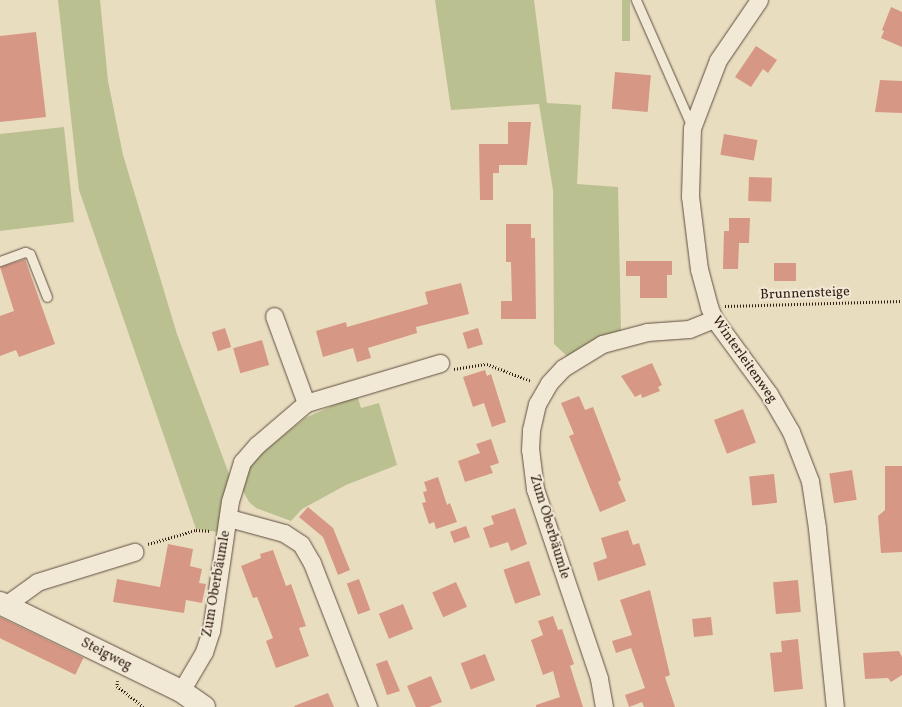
<!DOCTYPE html>
<html>
<head>
<meta charset="utf-8">
<style>
	body { margin:0 }
	#map { position:relative; width:902px; height:707px; overflow:hidden; background:#e9ddc0; font-family:Vollkorn,serif }
	div>[style] { position:absolute }
	.green>* { inset:0; background:#bac090; transform-origin:0 0 }
	.building>* { inset:0; background:#d69785; transform-origin:0 0 }
	.path>* { height:2.5px; margin-top:-1.25px; transform-origin:0; background:repeating-linear-gradient(90deg,#321e15 0 1px,transparent 0 3px) }
	.roads { filter:drop-shadow(0 0 1px #604e40) drop-shadow(0 0 1px #604e40) }
	.service>* { height:9px; margin:-4.5px; padding:0 4.5px; transform-origin:4.5px; border-radius:4.5px; background:#f1e9d6 }
	.minor>* { height:17px; margin:-8.5px; padding:0 8.5px; transform-origin:8.5px; border-radius:8.5px; background:#f1e9d6 }
	.tertiary>* { height:22px; margin:-11px; padding:0 11px; transform-origin:11px; border-radius:11px; background:#f1e9d6 }
	span { translate:-50% -50%; white-space:nowrap; text-align:center; line-height:1.15; -webkit-text-stroke:4px #f1e9d6; paint-order:stroke }
	.street-label { font-size:14px; color:#321e15 }
</style>
</head>
<body>
<div id="map">
	<div class="green">
		<i style="clip-path:polygon(58px 0,100px 0,108px 81px,123px 155px,177px 334px,232px 482px,225px 533px,196px 529px,79px 190px)"></i>
		<i style="clip-path:polygon(435px 0,534px 0,547px 103px,581px 105px,577px 184px,618px 187px,621px 331px,567px 356px,554px 344px,553px 190px,539px 104px,451px 110px)"></i>
		<i style="left:622px;top:0;width:8px;height:41px"></i>
		<i style="clip-path:polygon(64px 127px,74px 222px,0 231px,0 134px)"></i>
		<i style="clip-path:polygon(357px 395px,361px 408px,379px 403px,397px 465px,346px 485px,302px 509px,291px 521px,256px 508px,249px 502px,243px 491px,242px 483px,245px 473px,257px 457px,305px 418px)"></i>
	</div>
	<div class="building">
		<i style="clip-path:polygon(891px 7px,902px 12px,902px 47px,881px 38px,884px 31px,882px 30px)"></i>
		<i style="clip-path:polygon(36px 32px,46px 117px,0 122px,0 36px)"></i>
		<i style="clip-path:polygon(756px 46px,777px 60px,768px 73px,763px 69px,751px 87px,735px 77px)"></i>
		<i style="left:615px;top:72px;width:36px;height:37px;rotate:5deg"></i>
		<i style="clip-path:polygon(880px 80px,902px 81px,902px 113px,875px 112px)"></i>
		<i style="clip-path:polygon(508px 122px,531px 122px,527px 165px,499px 165px,499px 173px,493px 173px,493px 200px,480px 200px,479px 144px,508px 144px)"></i>
		<i style="left:724px;top:134px;width:34px;height:21px;rotate:10deg"></i>
		<i style="left:749px;top:177px;width:23px;height:24px;rotate:2deg"></i>
		<i style="clip-path:polygon(729px 218px,750px 218px,749px 243px,739px 243px,738px 269px,723px 269px,724px 231px,729px 231px)"></i>
		<i style="clip-path:polygon(506px 224px,531px 224px,531px 238px,535px 238px,536px 319px,501px 319px,501px 301px,512px 301px,511px 262px,506px 262px)"></i>
		<i style="clip-path:polygon(25px 259px,55px 344px,19px 357px,16px 350px,0 356px,0 316px,14px 311px,0 267px)"></i>
		<i style="clip-path:polygon(626px 261px,672px 261px,672px 275px,667px 275px,667px 298px,640px 298px,640px 276px,626px 276px)"></i>
		<i style="left:774px;top:263px;width:22px;height:18px"></i>
		<i style="clip-path:polygon(461px 283px,469px 314px,416px 327px,417px 333px,368px 348px,371px 358px,357px 362px,353px 348px,323px 357px,316px 331px,346px 322px,347px 327px,428px 304px,425px 292px)"></i>
		<i style="left:225px;top:328px;width:20px;height:14px;rotate:72deg"></i>
		<i style="left:478px;top:328px;width:17px;height:16px;rotate:73deg"></i>
		<i style="left:262px;top:340px;width:26px;height:30px;rotate:74deg"></i>
		<i style="clip-path:polygon(652px 363px,662px 385px,658px 387px,660px 391px,642px 398px,641px 394px,635px 397px,621px 376px)"></i>
		<i style="clip-path:polygon(485px 370px,487px 376px,491px 374px,506px 422px,492px 427px,484px 403px,473px 407px,463px 377px)"></i>
		<i style="clip-path:polygon(579px 396px,585px 410px,593px 407px,621px 480px,618px 482px,626px 501px,600px 512px,569px 436px,574px 434px,561px 403px)"></i>
		<i style="left:743px;top:409px;width:36px;height:31px;rotate:69deg"></i>
		<i style="clip-path:polygon(491px 439px,499px 463px,490px 466px,493px 473px,465px 482px,458px 461px,480px 453px,476px 444px)"></i>
		<i style="clip-path:polygon(885px 466px,902px 466px,902px 552px,881px 553px,878px 516px,885px 510px)"></i>
		<i style="left:852px;top:470px;width:30px;height:23px;rotate:81deg"></i>
		<i style="left:774px;top:474px;width:29px;height:25px;rotate:84deg"></i>
		<i style="clip-path:polygon(438px 477px,447px 505px,450px 503px,457px 522px,436px 529px,434px 522px,429px 524px,422px 503px,426px 502px,423px 492px,427px 491px,424px 482px)"></i>
		<i style="clip-path:polygon(308px 507px,333px 528px,350px 570px,338px 575px,323px 537px,299px 517px)"></i>
		<i style="clip-path:polygon(515px 508px,527px 544px,511px 551px,508px 542px,490px 548px,483px 528px,494px 524px,491px 516px)"></i>
		<i style="left:466px;top:526px;width:12px;height:17px;rotate:70deg"></i>
		<i style="clip-path:polygon(628px 530px,633px 545px,639px 543px,646px 565px,598px 581px,593px 563px,607px 558px,601px 538px)"></i>
		<i style="clip-path:polygon(168px 544px,193px 549px,190px 566px,202px 569px,199px 583px,206px 584px,202px 603px,186px 600px,184px 613px,113px 602px,117px 579px,160px 587px)"></i>
		<i style="clip-path:polygon(273px 550px,286px 586px,291px 584px,306px 626px,299px 628px,309px 656px,276px 668px,266px 641px,273px 638px,257px 597px,253px 598px,241px 566px,261px 558px,260px 554px)"></i>
		<i style="left:529px;top:561px;width:36px;height:27px;rotate:71deg"></i>
		<i style="left:359px;top:579px;width:33px;height:13px;rotate:70deg"></i>
		<i style="left:798px;top:580px;width:32px;height:25px;rotate:85deg"></i>
		<i style="left:456px;top:582px;width:27px;height:26px;rotate:66deg"></i>
		<i style="clip-path:polygon(650px 590px,670px 675px,665px 677px,675px 707px,644px 707px,642px 702px,629px 707px,625px 695px,645px 688px,631px 648px,616px 653px,612px 641px,632px 635px,620px 600px)"></i>
		<i style="left:403px;top:604px;width:27px;height:26px;rotate:68deg"></i>
		<i style="clip-path:polygon(553px 616px,558px 630px,562px 629px,574px 664px,570px 666px,583px 707px,536px 707px,536px 705px,560px 697px,553px 671px,543px 675px,531px 640px,543px 635px,538px 621px)"></i>
		<i style="left:0;top:617px;width:93px;height:19px;rotate:26deg"></i>
		<i style="left:711px;top:617px;width:18px;height:19px;rotate:84deg"></i>
		<i style="clip-path:polygon(798px 639px,803px 689px,774px 692px,770px 653px,782px 652px,781px 641px)"></i>
		<i style="clip-path:polygon(899px 651px,902px 657px,902px 675px,891px 682px,888px 678px,865px 679px,863px 653px)"></i>
		<i style="left:485px;top:654px;width:28px;height:26px;rotate:69deg"></i>
		<i style="clip-path:polygon(387px 660px,400px 691px,387px 695px,376px 664px)"></i>
		<i style="clip-path:polygon(431px 676px,442px 702px,429px 707px,416px 707px,407px 686px)"></i>
		<i style="clip-path:polygon(328px 693px,334px 707px,295px 707px,294px 706px)"></i>
	</div>
	<div class="path">
		<i style="left:725px;top:306px;width:177px;rotate:-1.6deg"></i>
		<i style="left:454px;top:369px;width:33px;rotate:-9deg"></i>
		<i style="left:487px;top:364px;width:47px;rotate:21.1deg"></i>
		<i style="left:148px;top:544px;width:50px;rotate:-16.3deg"></i>
		<i style="left:196px;top:530px;width:15px;rotate:4deg"></i>
		<i style="left:118px;top:681px;width:5px;rotate:101deg"></i>
		<i style="left:117px;top:686px;width:34px;rotate:38deg"></i>
	</div>
	<div class="roads">
		<div class="service">
			<i style="left:636px;top:0;width:139px;rotate:66.2deg"></i>
			<i style="left:0;top:261px;width:27px;rotate:-20deg"></i>
			<i style="left:25px;top:252px;width:5px;rotate:22deg"></i>
			<i style="left:30px;top:254px;width:46px;rotate:68.4deg"></i>
		</div>
		<div class="minor">
			<i style="left:759px;top:0;width:73px;rotate:124.3deg"></i>
			<i style="left:718px;top:60px;width:73px;rotate:110.9deg"></i>
			<i style="left:692px;top:128px;width:68px;rotate:91.7deg"></i>
			<i style="left:690px;top:196px;width:74px;rotate:83deg"></i>
			<i style="left:699px;top:269px;width:39px;rotate:75deg"></i>
			<i style="left:709px;top:307px;width:13px;rotate:67deg"></i>
			<i style="left:714px;top:319px;width:93px;rotate:53.7deg"></i>
			<i style="left:769px;top:394px;width:44px;rotate:59.9deg"></i>
			<i style="left:791px;top:432px;width:53px;rotate:68.8deg"></i>
			<i style="left:810px;top:481px;width:48px;rotate:81.5deg"></i>
			<i style="left:817px;top:528px;width:180px;rotate:84.3deg"></i>
			<i style="left:274px;top:316px;width:93px;rotate:69.8deg"></i>
			<i style="left:229px;top:518px;width:57px;rotate:15.3deg"></i>
			<i style="left:284px;top:533px;width:20px;rotate:33deg"></i>
			<i style="left:301px;top:544px;width:22px;rotate:60deg"></i>
			<i style="left:312px;top:563px;width:155px;rotate:68.7deg"></i>
			<i style="left:7px;top:604px;width:37px;rotate:-36deg"></i>
			<i style="left:37px;top:582px;width:102px;rotate:-17.2deg"></i>
			<i style="left:181px;top:691px;width:45px;rotate:-59.5deg"></i>
			<i style="left:204px;top:652px;width:22px;rotate:-72deg"></i>
			<i style="left:211px;top:631px;width:131px;rotate:-81.7deg"></i>
			<i style="left:230px;top:501px;width:41px;rotate:-72.9deg"></i>
			<i style="left:242px;top:462px;width:23px;rotate:-49deg"></i>
			<i style="left:257px;top:445px;width:65px;rotate:-40.6deg"></i>
			<i style="left:306px;top:403px;width:140px;rotate:-16.6deg"></i>
			<i style="left:604px;top:707px;width:29px;rotate:-100deg"></i>
			<i style="left:599px;top:678px;width:200px;rotate:-108.7deg"></i>
			<i style="left:535px;top:489px;width:39px;rotate:-97deg"></i>
			<i style="left:530px;top:450px;width:20px;rotate:-87deg"></i>
			<i style="left:531px;top:430px;width:27px;rotate:-77deg"></i>
			<i style="left:537px;top:404px;width:24px;rotate:-60deg"></i>
			<i style="left:549px;top:383px;width:21px;rotate:-47deg"></i>
			<i style="left:563px;top:368px;width:46px;rotate:-31.6deg"></i>
			<i style="left:602px;top:344px;width:47px;rotate:-14.9deg"></i>
			<i style="left:647px;top:332px;width:42px;rotate:-4.1deg"></i>
			<i style="left:689px;top:329px;width:27px;rotate:-22deg"></i>
		</div>
		<div class="tertiary">
			<i style="left:0;top:603px;width:201px;rotate:25.9deg"></i>
			<i style="left:181px;top:691px;width:28px;rotate:35deg"></i>
		</div>
	</div>
	<div class="street-label">
		<span style="left:805px;top:294px;rotate:-2deg">Brunnensteige</span>
		<span style="left:744px;top:360px;rotate:55deg">Winterleitenweg</span>
		<span style="left:549px;top:527px;rotate:73deg">Zum Oberbäumle</span>
		<span style="left:217px;top:584px;rotate:-80deg">Zum Oberbäumle</span>
		<span style="left:106px;top:655px;rotate:27deg">Steigweg</span>
	</div>
</div>
</body>
</html>
